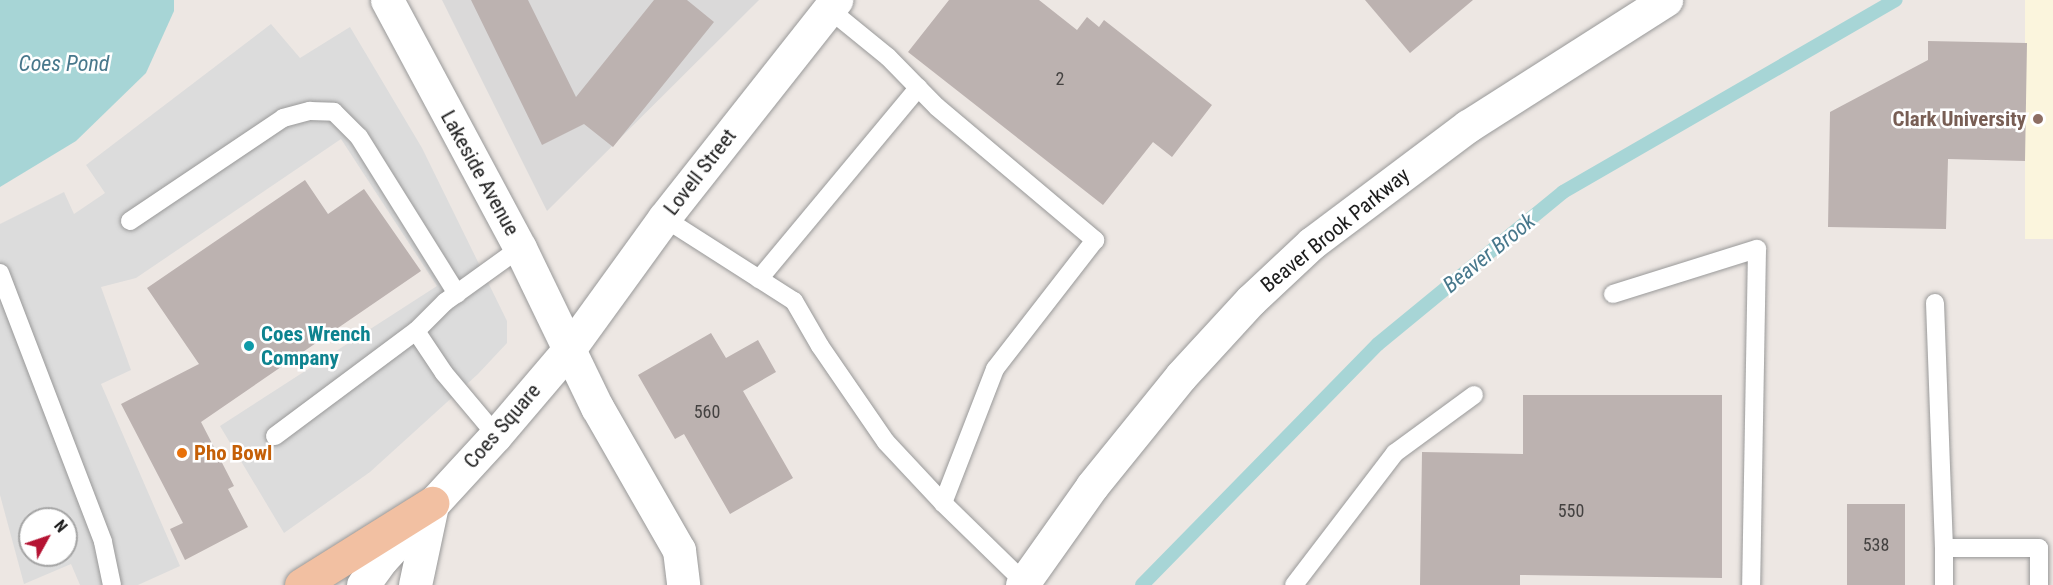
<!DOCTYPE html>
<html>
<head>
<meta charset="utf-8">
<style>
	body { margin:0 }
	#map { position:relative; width:2053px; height:585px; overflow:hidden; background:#ede7e3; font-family:"Roboto Condensed",sans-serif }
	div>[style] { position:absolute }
	.residential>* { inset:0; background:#dad9d9 }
	.education>* { inset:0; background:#fbf5dd; transform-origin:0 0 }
	.parking>* { inset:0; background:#dcdcdc }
	.water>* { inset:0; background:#a7d5d6 }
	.stream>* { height:14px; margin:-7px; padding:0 7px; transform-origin:7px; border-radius:7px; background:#a7d5d6 }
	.building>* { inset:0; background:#bcb2b0; transform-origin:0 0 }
	.roads { filter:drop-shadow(0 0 2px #999) drop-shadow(0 0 2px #999) }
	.service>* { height:18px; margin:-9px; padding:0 9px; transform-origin:9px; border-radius:9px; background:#fff }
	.minor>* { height:33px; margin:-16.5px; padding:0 16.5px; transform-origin:16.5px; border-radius:16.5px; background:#fff }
	.tertiary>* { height:33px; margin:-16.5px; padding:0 16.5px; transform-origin:16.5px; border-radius:16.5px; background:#fff }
	.primary>* { height:33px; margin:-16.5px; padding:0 16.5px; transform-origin:16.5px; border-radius:16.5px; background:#f2c0a2 }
	.dots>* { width:16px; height:16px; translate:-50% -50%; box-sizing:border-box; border:3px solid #fff; border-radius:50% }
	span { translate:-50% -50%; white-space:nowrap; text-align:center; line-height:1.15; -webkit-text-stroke:5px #fff; paint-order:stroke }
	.number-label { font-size:18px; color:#444241 }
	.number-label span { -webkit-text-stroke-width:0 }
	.education-label { font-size:21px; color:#785e54; font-weight:700 }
	.right { translate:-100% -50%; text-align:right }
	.street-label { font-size:21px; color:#1c1c1c }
	.culture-label { font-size:21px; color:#0d838f; font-weight:700 }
	.left { translate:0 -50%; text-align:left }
	.food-label { font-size:21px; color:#c56008; font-weight:700 }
	.water-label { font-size:22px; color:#48788c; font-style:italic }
	.north { position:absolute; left:18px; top:507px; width:60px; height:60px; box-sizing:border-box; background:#fff; border:2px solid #a4a4a4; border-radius:50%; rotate:50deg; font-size:16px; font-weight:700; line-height:24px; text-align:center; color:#1c1c1c }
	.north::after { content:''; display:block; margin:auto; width:21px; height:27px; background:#b51333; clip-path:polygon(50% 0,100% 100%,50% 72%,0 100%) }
</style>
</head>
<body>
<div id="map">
	<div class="residential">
		<i style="clip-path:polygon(442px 0,759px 0,547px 211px)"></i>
	</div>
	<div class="education">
		<i style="left:2025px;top:0;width:28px;height:239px"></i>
	</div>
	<div class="parking">
		<i style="clip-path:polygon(evenodd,271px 24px,300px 58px,350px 27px,422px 148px,507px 321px,507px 343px,478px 374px,370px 472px,284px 533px,220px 426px,437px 286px,341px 139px,136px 278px,101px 287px,131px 370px,101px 384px,180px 566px,138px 585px,80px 585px,71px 564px,24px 584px,0 495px,0 224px,64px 192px,74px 214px,105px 193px,86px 165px,271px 24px,30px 519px,66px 519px,66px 555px,30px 555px,30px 519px)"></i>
	</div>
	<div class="water">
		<i style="clip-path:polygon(0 0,174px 0,174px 11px,146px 73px,76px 141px,0 187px)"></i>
	</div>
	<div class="stream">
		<i style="left:1142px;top:585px;width:337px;rotate:-45.6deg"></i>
		<i style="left:1378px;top:344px;width:239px;rotate:-39.4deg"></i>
		<i style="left:1563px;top:192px;width:384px;rotate:-30deg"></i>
	</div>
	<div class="building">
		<i style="clip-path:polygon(471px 0,528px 0,576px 97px,654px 0,687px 0,714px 22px,613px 147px,584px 124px,542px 145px)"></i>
		<i style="clip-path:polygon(949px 0,1039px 0,1077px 30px,1087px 17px,1099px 27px,1104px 20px,1212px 105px,1172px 157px,1153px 142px,1103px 205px,908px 52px)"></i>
		<i style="clip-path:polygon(1365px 0,1473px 0,1410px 53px)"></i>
		<i style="clip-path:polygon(1928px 41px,2027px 43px,2025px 161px,1948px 159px,1946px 229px,1828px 227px,1830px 112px,1928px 60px)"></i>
		<i style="clip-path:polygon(305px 180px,328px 214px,364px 189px,421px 271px,201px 422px,234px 486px,228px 489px,248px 527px,185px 560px,170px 529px,183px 523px,121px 404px,199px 364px,147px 288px)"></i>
		<i style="clip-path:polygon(711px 333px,726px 358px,758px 340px,776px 372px,743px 391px,793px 478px,730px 514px,684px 434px,675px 439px,638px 375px)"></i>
		<i style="clip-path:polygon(1523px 395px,1722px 395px,1722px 578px,1520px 575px,1520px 585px,1420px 585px,1422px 452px,1523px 454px)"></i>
		<i style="left:1905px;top:504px;width:81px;height:58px;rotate:90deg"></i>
	</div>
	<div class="roads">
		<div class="service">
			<i style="left:829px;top:9px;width:76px;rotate:39.1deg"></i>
			<i style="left:888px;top:57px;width:70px;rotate:45.6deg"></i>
			<i style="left:937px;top:107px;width:207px;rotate:40.1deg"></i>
			<i style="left:1095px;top:240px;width:163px;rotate:127.8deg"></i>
			<i style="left:995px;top:369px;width:144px;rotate:111.2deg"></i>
			<i style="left:943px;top:503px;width:113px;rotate:44.3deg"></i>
			<i style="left:664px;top:218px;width:154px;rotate:32.6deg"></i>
			<i style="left:794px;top:301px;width:52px;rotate:60deg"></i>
			<i style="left:820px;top:346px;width:116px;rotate:55.5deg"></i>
			<i style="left:886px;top:442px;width:83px;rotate:46.9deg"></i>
			<i style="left:130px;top:221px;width:184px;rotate:-33.9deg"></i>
			<i style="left:283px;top:118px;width:28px;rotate:-15deg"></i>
			<i style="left:310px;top:111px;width:24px;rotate:2deg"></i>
			<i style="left:334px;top:112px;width:35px;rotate:45deg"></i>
			<i style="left:359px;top:137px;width:185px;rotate:58deg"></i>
			<i style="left:0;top:273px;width:288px;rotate:69deg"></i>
			<i style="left:103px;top:542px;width:44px;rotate:78.2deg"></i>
			<i style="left:759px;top:279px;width:249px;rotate:-50.2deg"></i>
			<i style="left:1613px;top:294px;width:151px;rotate:-17.4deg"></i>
			<i style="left:1757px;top:249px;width:336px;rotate:91deg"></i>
			<i style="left:1935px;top:303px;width:245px;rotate:87.9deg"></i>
			<i style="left:496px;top:435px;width:81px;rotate:-130deg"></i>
			<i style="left:444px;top:373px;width:50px;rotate:-123.7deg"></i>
			<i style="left:416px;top:331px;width:41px;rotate:-45deg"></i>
			<i style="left:445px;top:302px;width:92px;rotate:-35.8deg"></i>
			<i style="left:275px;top:436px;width:176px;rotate:-36.7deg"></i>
			<i style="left:1294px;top:585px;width:166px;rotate:-52.6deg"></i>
			<i style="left:1395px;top:453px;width:98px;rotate:-36.3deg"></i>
			<i style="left:1944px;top:585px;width:37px;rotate:-90deg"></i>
			<i style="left:1944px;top:548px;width:95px"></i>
			<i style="left:2039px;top:548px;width:37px;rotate:90deg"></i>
		</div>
		<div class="minor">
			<i style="left:387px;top:0;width:281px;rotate:61.8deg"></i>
			<i style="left:520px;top:248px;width:177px;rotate:64.2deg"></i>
			<i style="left:597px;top:407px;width:165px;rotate:60.2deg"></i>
			<i style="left:679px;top:550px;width:35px;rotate:83deg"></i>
			<i style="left:1022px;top:585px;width:121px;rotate:-54.7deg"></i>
			<i style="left:1092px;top:486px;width:141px;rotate:-51deg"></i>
			<i style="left:1181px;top:376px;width:103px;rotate:-47.4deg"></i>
			<i style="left:1251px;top:300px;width:83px;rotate:-43.1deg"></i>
			<i style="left:1312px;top:243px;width:195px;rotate:-36.9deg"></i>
			<i style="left:1468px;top:126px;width:235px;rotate:-32.5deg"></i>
		</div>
		<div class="tertiary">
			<i style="left:363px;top:585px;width:32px;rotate:-54deg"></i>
			<i style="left:382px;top:559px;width:168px;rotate:-47.4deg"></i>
			<i style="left:496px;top:435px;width:114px;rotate:-49.6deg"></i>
			<i style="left:570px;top:348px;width:160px;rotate:-54.1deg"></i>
			<i style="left:664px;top:218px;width:278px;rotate:-51.7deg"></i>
			<i style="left:415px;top:585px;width:82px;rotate:-78deg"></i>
		</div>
		<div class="primary">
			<i style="left:301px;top:585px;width:155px;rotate:-32deg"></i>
		</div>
	</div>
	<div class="dots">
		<i style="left:2038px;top:119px;background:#8d6e63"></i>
		<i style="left:249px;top:346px;background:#0f9aa8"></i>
		<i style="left:182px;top:453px;background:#e8710a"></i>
	</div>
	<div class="number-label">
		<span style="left:1060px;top:79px">2</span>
		<span style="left:707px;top:412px">560</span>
		<span style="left:1571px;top:511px">550</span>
		<span style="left:1876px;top:545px">538</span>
	</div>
	<div class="education-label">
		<span class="right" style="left:2026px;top:119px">Clark University</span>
	</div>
	<div class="street-label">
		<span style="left:700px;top:172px;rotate:-52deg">Lovell Street</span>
		<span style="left:480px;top:173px;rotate:61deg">Lakeside Avenue</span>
		<span style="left:1335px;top:230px;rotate:-39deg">Beaver Brook Parkway</span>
		<span style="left:502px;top:426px;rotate:-49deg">Coes Square</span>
	</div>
	<div class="culture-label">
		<span class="left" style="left:261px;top:346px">Coes Wrench<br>Company</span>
	</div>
	<div class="food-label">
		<span class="left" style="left:194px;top:453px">Pho Bowl</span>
	</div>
	<div class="water-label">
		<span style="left:64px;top:64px">Coes Pond</span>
		<span style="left:1489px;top:253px;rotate:-39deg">Beaver Brook</span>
	</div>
	<div class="north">N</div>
</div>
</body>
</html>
